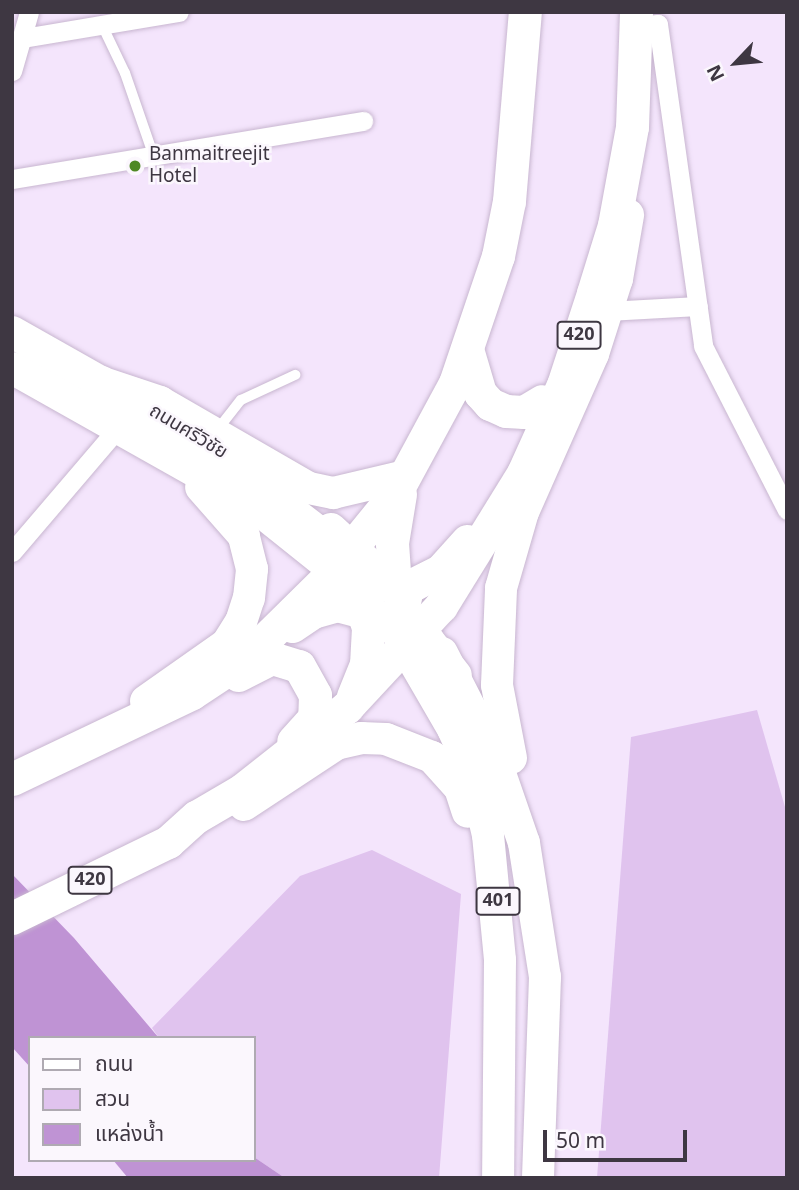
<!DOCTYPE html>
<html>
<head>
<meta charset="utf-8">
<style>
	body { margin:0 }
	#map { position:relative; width:799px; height:1190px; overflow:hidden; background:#f4e5fc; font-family:Georgia,"Noto Sans Thai",serif }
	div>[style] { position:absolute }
	.green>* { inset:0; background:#e0c3ee }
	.water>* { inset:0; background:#bf93d4 }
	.roads { filter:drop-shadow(0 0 2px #c8b6d0) drop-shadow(0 0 2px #c8b6d0) }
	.service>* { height:10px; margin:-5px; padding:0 5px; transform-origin:5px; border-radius:5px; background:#fff }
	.minor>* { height:19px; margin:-9.5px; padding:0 9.5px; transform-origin:9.5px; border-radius:9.5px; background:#fff }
	.primary>* { height:32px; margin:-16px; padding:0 16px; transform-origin:16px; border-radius:16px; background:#fff }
	.trunk>* { height:33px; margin:-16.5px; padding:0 16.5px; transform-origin:16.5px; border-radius:16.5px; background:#fff }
	.dots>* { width:19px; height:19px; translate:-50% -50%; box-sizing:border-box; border:4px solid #fbf7fd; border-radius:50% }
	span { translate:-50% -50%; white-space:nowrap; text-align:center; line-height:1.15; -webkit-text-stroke:5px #fbf7fd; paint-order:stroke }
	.shield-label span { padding:2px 5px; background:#fbf7fd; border:2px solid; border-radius:5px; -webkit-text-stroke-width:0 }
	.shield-label { font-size:18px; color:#3e3742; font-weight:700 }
	.poi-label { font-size:19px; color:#3e3742 }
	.left { translate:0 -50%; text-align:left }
	.street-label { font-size:19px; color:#3e3742 }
	.frame { position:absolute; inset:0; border:14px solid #3e3742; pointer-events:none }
	.legend { position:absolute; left:28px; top:1036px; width:228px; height:126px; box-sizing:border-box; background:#fbf7fd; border:2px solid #afaab2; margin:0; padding:9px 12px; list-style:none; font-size:21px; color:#3e3742 }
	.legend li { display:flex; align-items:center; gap:14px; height:35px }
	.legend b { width:35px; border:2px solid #afaab2 }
	.north { position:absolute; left:701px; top:28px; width:70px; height:70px; -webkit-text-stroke:5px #fbf7fd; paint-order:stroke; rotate:244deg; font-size:19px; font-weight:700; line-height:28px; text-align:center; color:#3e3742 }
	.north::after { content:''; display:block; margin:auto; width:24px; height:32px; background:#3e3742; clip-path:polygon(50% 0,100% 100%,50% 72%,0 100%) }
	.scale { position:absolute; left:543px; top:1130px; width:144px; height:32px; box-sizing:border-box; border:4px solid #3e3742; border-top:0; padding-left:9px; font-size:21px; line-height:24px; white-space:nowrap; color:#3e3742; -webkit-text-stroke:5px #fbf7fd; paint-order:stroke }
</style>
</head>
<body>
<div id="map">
	<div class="green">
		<i style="clip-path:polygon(757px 710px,787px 814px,787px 1178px,597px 1178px,631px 737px)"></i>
		<i style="clip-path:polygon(372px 850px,461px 894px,439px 1178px,285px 1178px,254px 1157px,254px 1038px,159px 1038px,152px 1028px,300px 876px)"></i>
	</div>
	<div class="water">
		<i style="clip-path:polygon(12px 874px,74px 938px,159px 1038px,30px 1038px,30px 1067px,12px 1047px)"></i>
		<i style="clip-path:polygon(254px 1157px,285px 1178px,128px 1178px,113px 1160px)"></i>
	</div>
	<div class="roads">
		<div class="service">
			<i style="left:102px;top:25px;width:53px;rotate:64.4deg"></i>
			<i style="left:125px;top:73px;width:86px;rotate:70.9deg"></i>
			<i style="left:218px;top:429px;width:37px;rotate:-52deg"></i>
			<i style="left:241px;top:400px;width:60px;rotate:-24.8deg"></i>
		</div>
		<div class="minor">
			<i style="left:635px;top:26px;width:23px;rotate:-5deg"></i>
			<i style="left:658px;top:24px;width:325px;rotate:82deg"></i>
			<i style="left:703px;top:346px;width:184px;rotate:62.9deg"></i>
			<i style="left:23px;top:38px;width:158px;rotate:-9.5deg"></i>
			<i style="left:12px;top:71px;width:61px;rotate:-73.9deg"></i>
			<i style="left:12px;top:179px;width:356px;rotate:-9.4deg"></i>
			<i style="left:607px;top:311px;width:91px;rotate:-3.1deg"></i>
			<i style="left:12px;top:552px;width:154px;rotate:-49.5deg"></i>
		</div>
		<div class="primary">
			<i style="left:12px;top:332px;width:129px;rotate:29.4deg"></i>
			<i style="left:12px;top:368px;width:271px;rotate:29.4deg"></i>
			<i style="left:248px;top:501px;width:136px;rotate:38.7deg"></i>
			<i style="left:106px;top:384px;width:57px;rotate:18.4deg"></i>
			<i style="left:160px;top:402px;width:172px;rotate:30deg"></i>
			<i style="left:309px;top:488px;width:25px;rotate:12deg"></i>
			<i style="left:333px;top:493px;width:74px;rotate:-13.3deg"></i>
			<i style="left:331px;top:529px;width:102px;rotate:42.6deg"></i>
			<i style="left:391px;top:622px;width:124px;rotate:59.9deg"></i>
			<i style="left:453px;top:729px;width:51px;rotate:65.9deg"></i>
			<i style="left:474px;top:776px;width:61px;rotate:76.7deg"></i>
			<i style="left:488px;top:835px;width:126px;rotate:84.5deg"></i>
			<i style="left:500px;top:960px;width:218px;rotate:90.5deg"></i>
			<i style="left:442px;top:653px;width:112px;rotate:63deg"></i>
			<i style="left:493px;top:753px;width:95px;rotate:71deg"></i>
			<i style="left:524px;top:843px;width:136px;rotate:81.1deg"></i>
			<i style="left:545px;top:977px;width:201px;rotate:92deg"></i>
			<i style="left:146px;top:701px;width:99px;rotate:-35.1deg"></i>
			<i style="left:227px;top:644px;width:26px;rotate:-58deg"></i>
			<i style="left:241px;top:622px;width:25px;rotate:-72deg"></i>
			<i style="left:249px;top:598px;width:29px;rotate:-84deg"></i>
			<i style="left:252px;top:569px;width:34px;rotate:-104deg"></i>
			<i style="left:244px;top:536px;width:65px;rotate:-131.3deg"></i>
			<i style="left:511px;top:758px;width:74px;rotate:-100.9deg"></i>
			<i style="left:497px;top:685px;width:97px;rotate:-87.6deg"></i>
			<i style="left:501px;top:588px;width:79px;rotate:-73.9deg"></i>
			<i style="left:523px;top:512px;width:173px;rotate:-66.1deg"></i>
			<i style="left:593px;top:354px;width:79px;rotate:-72.3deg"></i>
			<i style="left:617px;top:279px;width:65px;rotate:-80.2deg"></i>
			<i style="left:244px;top:805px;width:110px;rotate:-33.5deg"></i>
			<i style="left:336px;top:744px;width:26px;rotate:-13deg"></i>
			<i style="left:361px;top:738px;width:25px;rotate:2deg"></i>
			<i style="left:386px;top:739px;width:49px;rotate:21.4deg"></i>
			<i style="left:432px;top:757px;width:42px;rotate:47.9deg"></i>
			<i style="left:460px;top:788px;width:25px;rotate:72deg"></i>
		</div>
		<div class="trunk">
			<i style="left:467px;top:349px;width:46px;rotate:73.5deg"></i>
			<i style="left:480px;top:393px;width:15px;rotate:48deg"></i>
			<i style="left:490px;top:404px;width:17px;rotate:24deg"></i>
			<i style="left:506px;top:411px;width:18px;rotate:3deg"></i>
			<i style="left:524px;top:412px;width:21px;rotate:-31deg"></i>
			<i style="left:101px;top:382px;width:57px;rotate:40.7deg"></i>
			<i style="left:144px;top:419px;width:171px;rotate:32.1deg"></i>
			<i style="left:289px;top:510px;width:48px;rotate:37.3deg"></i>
			<i style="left:327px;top:539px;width:26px;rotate:51deg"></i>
			<i style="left:343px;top:559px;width:72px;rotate:69.8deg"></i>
			<i style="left:368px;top:627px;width:37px;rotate:93deg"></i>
			<i style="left:366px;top:664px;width:35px;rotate:112deg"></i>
			<i style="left:400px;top:494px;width:50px;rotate:99.3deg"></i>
			<i style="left:392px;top:543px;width:43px;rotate:86deg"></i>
			<i style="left:395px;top:586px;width:21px;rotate:65deg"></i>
			<i style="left:335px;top:569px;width:40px;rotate:23.4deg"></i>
			<i style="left:372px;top:585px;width:42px;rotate:-1.4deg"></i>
			<i style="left:414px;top:584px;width:30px;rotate:-27deg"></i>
			<i style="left:441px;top:570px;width:39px;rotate:-48deg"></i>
			<i style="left:292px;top:626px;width:25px;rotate:-34deg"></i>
			<i style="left:313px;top:612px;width:25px;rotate:-16deg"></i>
			<i style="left:337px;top:605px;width:39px;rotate:15deg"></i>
			<i style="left:375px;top:615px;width:59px;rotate:26.1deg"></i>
			<i style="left:428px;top:641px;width:43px;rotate:51.5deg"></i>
			<i style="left:238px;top:675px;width:38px;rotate:-27deg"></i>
			<i style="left:272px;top:658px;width:28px;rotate:17deg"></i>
			<i style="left:299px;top:666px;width:33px;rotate:61deg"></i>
			<i style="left:315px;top:695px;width:23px;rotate:92deg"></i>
			<i style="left:314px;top:718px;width:31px;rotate:132deg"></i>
			<i style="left:12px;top:779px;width:199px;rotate:-25.5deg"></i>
			<i style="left:192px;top:693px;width:67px;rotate:-33.5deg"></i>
			<i style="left:248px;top:656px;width:110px;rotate:-44.6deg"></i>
			<i style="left:326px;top:579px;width:109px;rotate:-50.9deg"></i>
			<i style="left:395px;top:494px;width:126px;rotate:-61.6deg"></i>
			<i style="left:455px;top:383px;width:134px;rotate:-71.3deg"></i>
			<i style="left:498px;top:256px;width:56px;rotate:-78.7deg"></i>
			<i style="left:509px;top:201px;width:190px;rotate:-85.2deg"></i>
			<i style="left:12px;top:918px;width:174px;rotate:-26deg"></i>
			<i style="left:168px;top:842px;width:38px;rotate:-42deg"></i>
			<i style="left:196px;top:817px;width:53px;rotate:-30.4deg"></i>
			<i style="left:242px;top:790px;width:134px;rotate:-38.3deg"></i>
			<i style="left:347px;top:707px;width:138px;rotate:-47.1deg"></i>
			<i style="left:441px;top:606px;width:156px;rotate:-58.3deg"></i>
			<i style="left:523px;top:473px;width:97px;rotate:-65.6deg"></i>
			<i style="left:563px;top:385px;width:97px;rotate:-71.9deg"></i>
			<i style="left:593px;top:293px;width:71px;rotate:-72.8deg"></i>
			<i style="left:614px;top:225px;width:100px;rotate:-79.6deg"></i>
			<i style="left:632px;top:127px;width:115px;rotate:-88deg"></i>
		</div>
	</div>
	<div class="dots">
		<i style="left:135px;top:166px;background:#4e8824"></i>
	</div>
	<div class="shield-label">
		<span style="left:579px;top:335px">420</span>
		<span style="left:90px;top:880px">420</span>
		<span style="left:498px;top:901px">401</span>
	</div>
	<div class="poi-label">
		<span class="left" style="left:149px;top:166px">Banmaitreejit<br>Hotel</span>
	</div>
	<div class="street-label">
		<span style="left:188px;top:432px;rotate:31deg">ถนนศรีวิชัย</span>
	</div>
	<div class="frame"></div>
	<ul class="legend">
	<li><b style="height:9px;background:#fff"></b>ถนน</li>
	<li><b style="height:19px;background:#e0c3ee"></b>สวน</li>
	<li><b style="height:19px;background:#bf93d4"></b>แหล่งน้ำ</li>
	</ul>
	<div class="north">N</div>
	<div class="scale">50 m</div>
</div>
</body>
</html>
